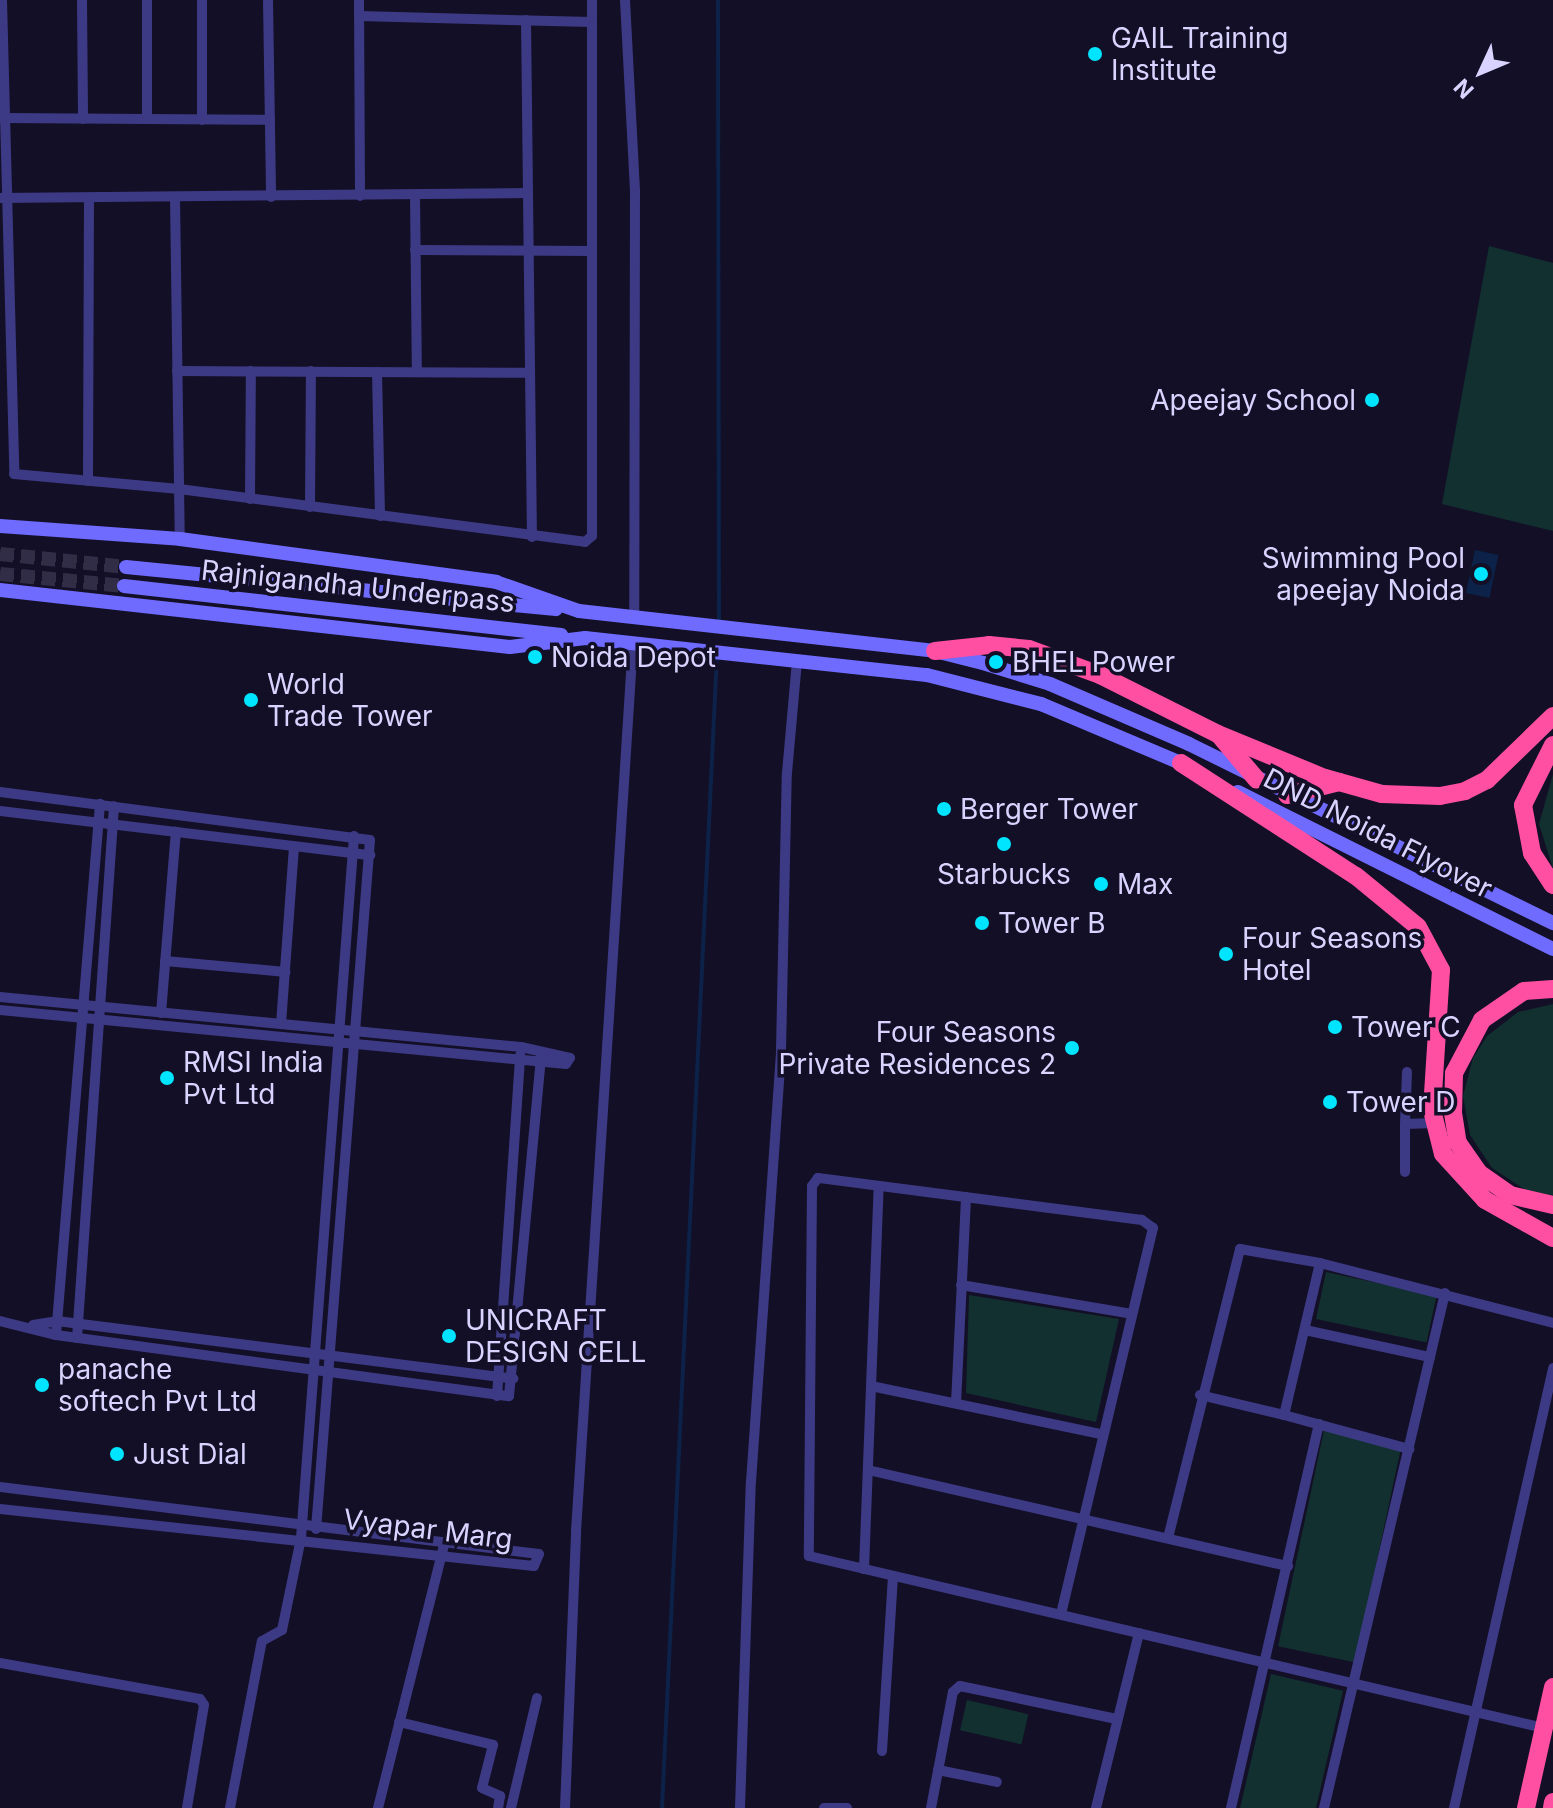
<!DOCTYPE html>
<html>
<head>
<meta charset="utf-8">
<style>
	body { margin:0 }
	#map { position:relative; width:1553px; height:1808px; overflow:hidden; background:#130f26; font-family:Inter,sans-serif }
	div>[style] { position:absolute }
	.green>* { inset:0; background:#12302f; transform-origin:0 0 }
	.water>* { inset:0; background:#0c2248; transform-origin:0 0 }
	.stream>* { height:4px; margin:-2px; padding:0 2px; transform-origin:2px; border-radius:2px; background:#0c2248 }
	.secondary-tunnel>* { height:14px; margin-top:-7px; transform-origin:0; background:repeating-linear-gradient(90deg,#312d47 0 14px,transparent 0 21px) }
	.street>* { height:10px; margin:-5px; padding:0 5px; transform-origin:5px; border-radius:5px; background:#3d3a85 }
	.secondary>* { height:14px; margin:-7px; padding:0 7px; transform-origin:7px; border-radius:7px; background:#6f6bff }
	.highway>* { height:18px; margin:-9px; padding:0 9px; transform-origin:9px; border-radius:9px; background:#ff4fa3 }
	.dots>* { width:22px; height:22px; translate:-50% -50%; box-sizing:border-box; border:4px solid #130f26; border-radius:50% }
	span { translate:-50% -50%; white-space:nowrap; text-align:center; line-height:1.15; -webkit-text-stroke:7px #130f26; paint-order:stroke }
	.poi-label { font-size:28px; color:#d9d4ff }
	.left { translate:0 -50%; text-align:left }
	.right { translate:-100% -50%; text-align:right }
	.street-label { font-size:28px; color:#d9d4ff }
	.north { position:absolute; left:1441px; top:32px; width:80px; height:80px; -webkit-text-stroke:6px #130f26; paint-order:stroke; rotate:226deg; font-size:22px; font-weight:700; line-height:32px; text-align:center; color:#d9d4ff }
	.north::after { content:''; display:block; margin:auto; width:28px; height:36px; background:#d9d4ff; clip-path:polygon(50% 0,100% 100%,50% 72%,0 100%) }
</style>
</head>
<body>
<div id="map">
	<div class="green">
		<i style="clip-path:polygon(1489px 246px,1553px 263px,1553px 531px,1442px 504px)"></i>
		<i style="clip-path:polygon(1553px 774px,1553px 869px,1539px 824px)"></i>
		<i style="clip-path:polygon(1553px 1004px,1553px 1196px,1524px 1189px,1492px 1168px,1470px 1135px,1463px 1096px,1473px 1058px,1487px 1036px,1518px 1012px)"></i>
		<i style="left:1326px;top:1272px;width:113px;height:48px;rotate:12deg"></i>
		<i style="clip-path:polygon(969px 1295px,1119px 1319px,1096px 1422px,966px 1393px)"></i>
		<i style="left:1324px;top:1430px;width:79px;height:221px;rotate:12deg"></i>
		<i style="left:1271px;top:1674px;width:74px;height:138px;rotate:13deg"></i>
		<i style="left:967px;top:1700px;width:63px;height:31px;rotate:13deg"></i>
	</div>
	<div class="water">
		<i style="left:1475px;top:550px;width:24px;height:44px;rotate:12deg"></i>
	</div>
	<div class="stream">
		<i style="left:718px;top:0;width:623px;rotate:89.91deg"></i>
		<i style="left:662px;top:1808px;width:1153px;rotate:-87.27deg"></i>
	</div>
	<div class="secondary-tunnel">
		<i style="left:0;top:554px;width:127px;rotate:5.9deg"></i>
		<i style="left:0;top:574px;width:125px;rotate:5.5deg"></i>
	</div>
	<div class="street">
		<i style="left:2px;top:0;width:474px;rotate:88.5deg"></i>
		<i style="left:14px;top:474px;width:166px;rotate:5.2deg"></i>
		<i style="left:179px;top:489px;width:409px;rotate:7.4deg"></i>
		<i style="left:585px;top:542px;width:9px;rotate:-41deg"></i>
		<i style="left:592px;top:536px;width:536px;rotate:-90deg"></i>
		<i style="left:82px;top:0;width:119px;rotate:89.5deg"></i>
		<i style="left:202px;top:0;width:120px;rotate:90deg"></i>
		<i style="left:268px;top:0;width:197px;rotate:89.1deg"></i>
		<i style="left:359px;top:0;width:196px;rotate:89.7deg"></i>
		<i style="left:625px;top:0;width:191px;rotate:87deg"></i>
		<i style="left:635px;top:191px;width:426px;rotate:90.1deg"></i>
		<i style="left:359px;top:16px;width:233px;rotate:1.5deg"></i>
		<i style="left:526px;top:20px;width:517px;rotate:89.34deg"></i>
		<i style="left:3px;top:118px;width:267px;rotate:0.4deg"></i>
		<i style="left:147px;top:119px;width:119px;rotate:-90deg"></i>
		<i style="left:415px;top:195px;width:177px;rotate:89.4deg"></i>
		<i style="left:175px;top:197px;width:342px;rotate:89.2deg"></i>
		<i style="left:0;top:198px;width:528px;rotate:-0.54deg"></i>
		<i style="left:415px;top:250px;width:177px;rotate:0.3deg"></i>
		<i style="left:177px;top:371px;width:353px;rotate:0.3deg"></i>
		<i style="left:377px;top:372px;width:144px;rotate:88.8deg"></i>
		<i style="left:88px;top:481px;width:283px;rotate:-89.8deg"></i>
		<i style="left:250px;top:499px;width:128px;rotate:-89.6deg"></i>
		<i style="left:310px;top:507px;width:136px;rotate:-89.6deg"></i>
		<i style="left:0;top:792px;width:373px;rotate:7.4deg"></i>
		<i style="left:370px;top:840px;width:691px;rotate:94.48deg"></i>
		<i style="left:0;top:811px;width:373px;rotate:6.8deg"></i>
		<i style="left:165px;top:961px;width:121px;rotate:5.2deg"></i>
		<i style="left:0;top:997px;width:523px;rotate:5.48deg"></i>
		<i style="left:521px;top:1047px;width:50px;rotate:12.7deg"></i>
		<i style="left:570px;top:1058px;width:7px;rotate:124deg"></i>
		<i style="left:566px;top:1064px;width:569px;rotate:-174.55deg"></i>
		<i style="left:161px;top:1013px;width:182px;rotate:-85.3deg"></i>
		<i style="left:281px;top:1024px;width:178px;rotate:-85.8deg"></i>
		<i style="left:1407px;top:1072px;width:52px;rotate:92.2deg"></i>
		<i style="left:1405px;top:1124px;width:30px;rotate:-2deg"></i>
		<i style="left:1405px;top:1124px;width:48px;rotate:90deg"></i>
		<i style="left:1320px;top:1263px;width:156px;rotate:103.3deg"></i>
		<i style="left:1284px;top:1415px;width:130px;rotate:15.2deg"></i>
		<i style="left:961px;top:1285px;width:173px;rotate:9.6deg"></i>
		<i style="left:0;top:1321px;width:58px;rotate:14deg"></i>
		<i style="left:56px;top:1335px;width:457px;rotate:7.7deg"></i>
		<i style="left:509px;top:1396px;width:342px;rotate:-84.6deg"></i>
		<i style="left:33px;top:1325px;width:24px;rotate:-9deg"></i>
		<i style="left:57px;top:1321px;width:460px;rotate:7.2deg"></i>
		<i style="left:1305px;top:1330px;width:128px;rotate:12.2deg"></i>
		<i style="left:56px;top:1335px;width:533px;rotate:-85.26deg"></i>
		<i style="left:77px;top:1338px;width:533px;rotate:-86.02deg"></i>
		<i style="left:871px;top:1386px;width:235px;rotate:11.8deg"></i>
		<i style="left:1200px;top:1395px;width:86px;rotate:13.4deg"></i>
		<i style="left:497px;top:1396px;width:342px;rotate:-86.1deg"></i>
		<i style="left:956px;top:1403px;width:206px;rotate:-87.2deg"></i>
		<i style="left:868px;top:1470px;width:431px;rotate:12.9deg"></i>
		<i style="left:0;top:1487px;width:543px;rotate:7.09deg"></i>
		<i style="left:539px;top:1554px;width:13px;rotate:113deg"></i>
		<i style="left:534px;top:1566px;width:537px;rotate:-173.91deg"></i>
		<i style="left:1168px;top:1538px;width:298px;rotate:-76deg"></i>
		<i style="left:1240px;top:1249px;width:81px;rotate:9.9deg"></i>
		<i style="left:1320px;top:1263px;width:241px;rotate:14.4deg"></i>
		<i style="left:864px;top:1569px;width:383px;rotate:-87.8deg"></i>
		<i style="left:1061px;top:1614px;width:397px;rotate:-76.6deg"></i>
		<i style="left:1153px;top:1228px;width:14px;rotate:-144deg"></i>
		<i style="left:1142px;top:1220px;width:327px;rotate:-172.6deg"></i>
		<i style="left:818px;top:1178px;width:10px;rotate:127deg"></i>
		<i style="left:812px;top:1186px;width:370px;rotate:90.5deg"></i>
		<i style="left:809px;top:1556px;width:755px;rotate:13.17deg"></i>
		<i style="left:0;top:1663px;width:203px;rotate:10.2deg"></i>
		<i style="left:200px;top:1699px;width:7px;rotate:56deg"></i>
		<i style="left:204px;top:1705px;width:104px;rotate:99.4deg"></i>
		<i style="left:399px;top:1722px;width:97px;rotate:13.7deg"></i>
		<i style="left:493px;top:1745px;width:44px;rotate:104.3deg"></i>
		<i style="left:482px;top:1788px;width:20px;rotate:24deg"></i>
		<i style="left:500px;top:1796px;width:12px;rotate:99deg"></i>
		<i style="left:882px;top:1751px;width:175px;rotate:-86.4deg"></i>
		<i style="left:938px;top:1770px;width:60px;rotate:11.5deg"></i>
		<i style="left:230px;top:1808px;width:170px;rotate:-79.2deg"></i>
		<i style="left:262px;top:1641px;width:23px;rotate:-29deg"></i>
		<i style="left:282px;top:1630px;width:94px;rotate:-78.3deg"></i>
		<i style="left:301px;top:1538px;width:704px;rotate:-85.68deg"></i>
		<i style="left:378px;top:1808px;width:275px;rotate:-75.9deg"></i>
		<i style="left:511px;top:1808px;width:113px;rotate:-76.7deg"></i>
		<i style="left:565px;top:1808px;width:277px;rotate:-87.7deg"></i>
		<i style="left:576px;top:1531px;width:891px;rotate:-86.33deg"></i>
		<i style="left:740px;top:1808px;width:326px;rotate:-88.1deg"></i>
		<i style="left:751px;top:1482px;width:433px;rotate:-86deg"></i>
		<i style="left:781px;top:1050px;width:277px;rotate:-88.8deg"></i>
		<i style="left:787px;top:773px;width:112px;rotate:-84.9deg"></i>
		<i style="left:824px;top:1808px;width:23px"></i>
		<i style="left:931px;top:1808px;width:118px;rotate:-79.3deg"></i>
		<i style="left:953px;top:1692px;width:9px;rotate:-41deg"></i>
		<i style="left:960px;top:1686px;width:160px;rotate:11.9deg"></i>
		<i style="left:1096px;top:1808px;width:180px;rotate:-76.2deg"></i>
		<i style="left:1231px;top:1808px;width:394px;rotate:-77.1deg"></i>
		<i style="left:1324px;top:1808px;width:529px;rotate:-76.78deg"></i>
		<i style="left:1454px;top:1808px;width:451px;rotate:-77.3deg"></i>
	</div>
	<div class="secondary">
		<i style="left:0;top:526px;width:180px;rotate:4.1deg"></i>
		<i style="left:180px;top:539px;width:319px;rotate:7.7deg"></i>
		<i style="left:496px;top:582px;width:88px;rotate:19.3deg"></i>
		<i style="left:579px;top:611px;width:358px;rotate:6.4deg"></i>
		<i style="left:935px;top:651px;width:49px;rotate:14deg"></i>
		<i style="left:983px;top:663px;width:70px;rotate:17.4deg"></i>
		<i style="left:1050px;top:684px;width:151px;rotate:23.3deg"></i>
		<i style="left:1189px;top:744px;width:406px;rotate:26.2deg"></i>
		<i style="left:126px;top:567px;width:432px;rotate:5.6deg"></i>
		<i style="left:124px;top:586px;width:440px;rotate:6.4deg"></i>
		<i style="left:0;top:590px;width:513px;rotate:6.38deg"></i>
		<i style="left:510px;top:647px;width:76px;rotate:-6.8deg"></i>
		<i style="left:585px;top:638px;width:344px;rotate:6.2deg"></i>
		<i style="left:927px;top:675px;width:118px;rotate:14.3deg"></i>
		<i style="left:1041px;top:704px;width:160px;rotate:22.9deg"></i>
		<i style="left:1238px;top:792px;width:352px;rotate:26.5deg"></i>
	</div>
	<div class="highway">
		<i style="left:935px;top:651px;width:54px;rotate:-6.3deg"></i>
		<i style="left:989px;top:645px;width:40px;rotate:5.7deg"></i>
		<i style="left:1029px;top:649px;width:76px;rotate:20.1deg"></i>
		<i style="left:1100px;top:675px;width:132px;rotate:26.6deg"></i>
		<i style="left:1218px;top:734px;width:116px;rotate:22.4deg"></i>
		<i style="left:1325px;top:778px;width:59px;rotate:15.7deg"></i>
		<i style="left:1382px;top:794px;width:58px;rotate:2deg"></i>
		<i style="left:1440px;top:796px;width:25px;rotate:-11deg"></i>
		<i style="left:1465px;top:791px;width:25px;rotate:-27deg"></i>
		<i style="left:1487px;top:780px;width:92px;rotate:-44.1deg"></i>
		<i style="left:1220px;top:736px;width:57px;rotate:49.9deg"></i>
		<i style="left:1553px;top:745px;width:67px;rotate:116.6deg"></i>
		<i style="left:1523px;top:805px;width:49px;rotate:79.4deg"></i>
		<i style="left:1532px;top:853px;width:38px;rotate:57deg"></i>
		<i style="left:1181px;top:763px;width:208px;rotate:32.9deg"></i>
		<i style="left:1356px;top:876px;width:80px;rotate:39.4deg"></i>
		<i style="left:1418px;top:927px;width:49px;rotate:61.9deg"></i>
		<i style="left:1441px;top:970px;width:140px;rotate:93.7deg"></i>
		<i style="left:1432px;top:1110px;width:45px;rotate:76deg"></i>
		<i style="left:1443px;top:1154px;width:62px;rotate:47.6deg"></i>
		<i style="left:1485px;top:1200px;width:78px;rotate:29.2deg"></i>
		<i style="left:1287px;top:795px;width:54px;rotate:-14deg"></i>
		<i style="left:1553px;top:989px;width:29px;rotate:176deg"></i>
		<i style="left:1524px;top:991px;width:51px;rotate:145.4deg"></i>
		<i style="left:1482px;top:1020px;width:60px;rotate:117.8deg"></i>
		<i style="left:1454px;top:1073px;width:40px;rotate:91.4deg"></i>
		<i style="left:1453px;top:1113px;width:30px;rotate:81deg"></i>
		<i style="left:1458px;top:1143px;width:37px;rotate:55deg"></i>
		<i style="left:1479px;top:1173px;width:38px;rotate:35deg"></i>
		<i style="left:1510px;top:1195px;width:44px;rotate:13.1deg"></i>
		<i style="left:1526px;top:1808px;width:124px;rotate:-77.4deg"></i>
		<i style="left:1552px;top:1808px;width:6px;rotate:-81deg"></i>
	</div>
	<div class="dots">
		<i style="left:1095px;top:54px;background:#00e5ff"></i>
		<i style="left:1372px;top:400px;background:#00e5ff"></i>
		<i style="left:1481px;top:574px;background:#00e5ff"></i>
		<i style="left:535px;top:657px;background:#00e5ff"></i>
		<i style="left:996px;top:662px;background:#00e5ff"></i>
		<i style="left:251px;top:700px;background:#00e5ff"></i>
		<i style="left:944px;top:809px;background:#00e5ff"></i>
		<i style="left:1004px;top:844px;background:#00e5ff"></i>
		<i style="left:1101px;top:884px;background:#00e5ff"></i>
		<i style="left:982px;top:923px;background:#00e5ff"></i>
		<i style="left:1226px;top:954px;background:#00e5ff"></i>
		<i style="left:1335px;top:1027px;background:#00e5ff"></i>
		<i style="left:1072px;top:1048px;background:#00e5ff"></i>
		<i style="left:167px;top:1078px;background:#00e5ff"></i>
		<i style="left:1330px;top:1102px;background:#00e5ff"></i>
		<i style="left:449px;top:1336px;background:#00e5ff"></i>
		<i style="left:42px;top:1385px;background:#00e5ff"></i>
		<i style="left:117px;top:1454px;background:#00e5ff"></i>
	</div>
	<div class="poi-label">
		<span class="left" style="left:1111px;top:54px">GAIL Training<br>Institute</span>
		<span class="right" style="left:1356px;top:400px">Apeejay School</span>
		<span class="right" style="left:1465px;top:574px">Swimming Pool<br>apeejay Noida</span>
		<span class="left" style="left:551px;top:657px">Noida Depot</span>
		<span class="left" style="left:1012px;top:662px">BHEL Power</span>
		<span class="left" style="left:267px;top:700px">World<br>Trade Tower</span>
		<span class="left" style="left:960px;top:809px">Berger Tower</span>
		<span style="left:1004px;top:874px">Starbucks</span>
		<span class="left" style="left:1117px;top:884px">Max</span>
		<span class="left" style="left:998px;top:923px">Tower B</span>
		<span class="left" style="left:1242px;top:954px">Four Seasons<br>Hotel</span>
		<span class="left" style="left:1351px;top:1027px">Tower C</span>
		<span class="right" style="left:1056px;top:1048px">Four Seasons<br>Private Residences 2</span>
		<span class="left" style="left:183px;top:1078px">RMSI India<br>Pvt Ltd</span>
		<span class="left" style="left:1346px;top:1102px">Tower D</span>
		<span class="left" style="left:465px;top:1336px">UNICRAFT<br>DESIGN CELL</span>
		<span class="left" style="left:58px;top:1385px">panache<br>softech Pvt Ltd</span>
		<span class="left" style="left:133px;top:1454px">Just Dial</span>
	</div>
	<div class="street-label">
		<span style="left:358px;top:586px;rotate:6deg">Rajnigandha Underpass</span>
		<span style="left:1378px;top:833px;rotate:27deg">DND Noida Flyover</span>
		<span style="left:428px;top:1529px;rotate:7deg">Vyapar Marg</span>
	</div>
	<div class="north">N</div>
</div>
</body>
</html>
